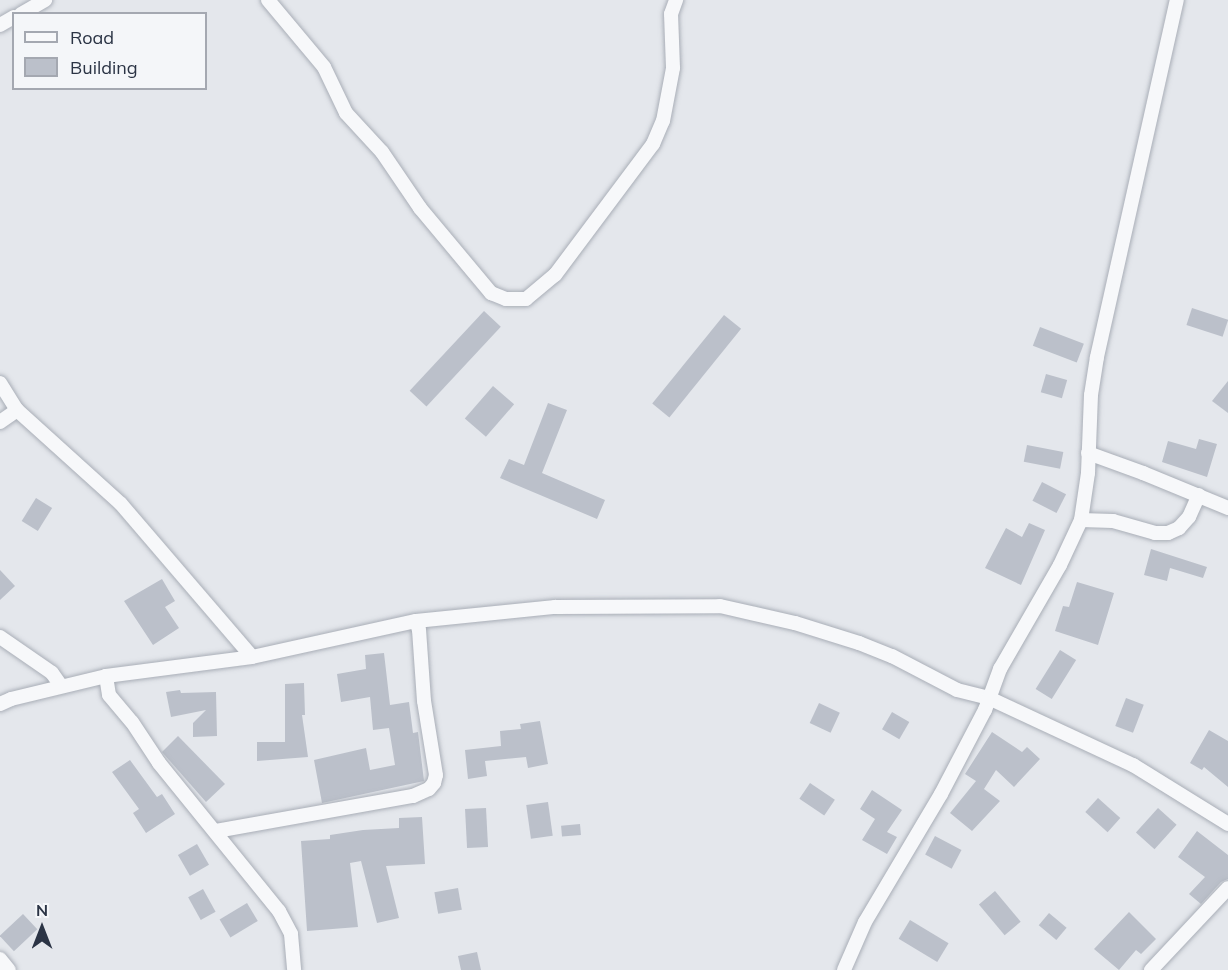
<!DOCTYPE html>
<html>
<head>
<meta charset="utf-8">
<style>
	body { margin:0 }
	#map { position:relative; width:1228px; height:970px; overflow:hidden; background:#e4e7ec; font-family:Mulish,sans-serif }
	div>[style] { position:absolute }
	.building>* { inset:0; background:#bbc0ca; transform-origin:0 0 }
	.roads { filter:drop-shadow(0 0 2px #a9aeb7) drop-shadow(0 0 2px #a9aeb7) }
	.street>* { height:14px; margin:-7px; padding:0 7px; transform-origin:7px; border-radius:7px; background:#f7f8fa }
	span { translate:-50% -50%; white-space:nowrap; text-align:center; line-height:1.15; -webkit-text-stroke:6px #f4f6f9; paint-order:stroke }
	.legend { position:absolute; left:12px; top:12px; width:195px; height:78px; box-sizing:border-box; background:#f4f6f9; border:2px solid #a4a8b1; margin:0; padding:8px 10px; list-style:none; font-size:18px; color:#2b3445 }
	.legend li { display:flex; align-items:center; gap:12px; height:30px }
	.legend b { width:30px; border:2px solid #a4a8b1 }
	.north { position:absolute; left:12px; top:898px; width:60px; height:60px; -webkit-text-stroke:4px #f4f6f9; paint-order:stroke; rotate:0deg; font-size:16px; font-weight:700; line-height:24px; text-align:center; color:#2b3445 }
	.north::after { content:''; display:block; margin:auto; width:21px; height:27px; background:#2b3445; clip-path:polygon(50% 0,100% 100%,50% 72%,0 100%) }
</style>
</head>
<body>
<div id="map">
	<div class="building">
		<i style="left:1192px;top:308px;width:38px;height:18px;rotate:18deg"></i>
		<i style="left:484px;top:311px;width:23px;height:109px;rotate:43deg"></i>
		<i style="left:724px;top:315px;width:22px;height:114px;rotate:39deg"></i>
		<i style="left:1040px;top:327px;width:47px;height:20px;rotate:21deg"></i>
		<i style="left:1046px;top:374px;width:22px;height:19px;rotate:16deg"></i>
		<i style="clip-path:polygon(1228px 381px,1228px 413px,1212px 401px)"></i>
		<i style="left:493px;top:386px;width:28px;height:43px;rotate:41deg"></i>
		<i style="clip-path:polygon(548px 403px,567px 410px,542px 473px,605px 500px,597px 519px,500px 478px,509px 459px,524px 465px)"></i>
		<i style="clip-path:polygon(1199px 439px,1217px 444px,1207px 477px,1162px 462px,1168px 441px,1196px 449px)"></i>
		<i style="left:1027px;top:445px;width:37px;height:17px;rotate:11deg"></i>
		<i style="left:1042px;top:482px;width:27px;height:21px;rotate:27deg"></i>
		<i style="left:36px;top:498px;width:19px;height:27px;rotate:32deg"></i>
		<i style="clip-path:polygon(1029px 523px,1045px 530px,1021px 585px,985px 568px,1006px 528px,1022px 537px)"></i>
		<i style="clip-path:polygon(1151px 549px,1207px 567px,1203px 578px,1170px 568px,1167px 581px,1144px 575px)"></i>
		<i style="clip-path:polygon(0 570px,15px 586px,0 600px)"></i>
		<i style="clip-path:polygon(162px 579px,175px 601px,165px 607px,179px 628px,153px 645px,124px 601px)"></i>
		<i style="clip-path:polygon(1077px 582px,1114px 593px,1098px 645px,1055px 631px,1063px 606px,1069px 607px)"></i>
		<i style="left:1060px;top:650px;width:19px;height:46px;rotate:32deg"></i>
		<i style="clip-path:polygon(384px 653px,390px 705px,409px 702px,413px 733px,418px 732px,424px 781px,322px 803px,314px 760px,366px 748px,370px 770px,395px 765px,389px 728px,373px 730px,370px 697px,341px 702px,337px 674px,366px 669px,365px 655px)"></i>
		<i style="clip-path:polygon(304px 683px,305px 715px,302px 715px,308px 757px,257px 761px,257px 742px,285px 742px,285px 684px)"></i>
		<i style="clip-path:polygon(180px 690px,181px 693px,216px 692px,217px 736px,193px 737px,193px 723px,206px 710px,171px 717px,166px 692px)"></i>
		<i style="left:1126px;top:698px;width:19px;height:30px;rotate:21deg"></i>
		<i style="left:819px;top:703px;width:23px;height:22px;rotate:25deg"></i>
		<i style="left:892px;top:712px;width:20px;height:20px;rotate:30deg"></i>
		<i style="clip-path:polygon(540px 721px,548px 764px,528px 768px,526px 757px,485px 761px,487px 776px,468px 779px,465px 750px,501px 746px,500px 731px,521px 729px,520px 724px)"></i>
		<i style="clip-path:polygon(1209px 730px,1228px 741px,1228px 787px,1204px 767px,1202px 770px,1190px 763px)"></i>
		<i style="clip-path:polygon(992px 732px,1022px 752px,1027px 747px,1040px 759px,1014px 787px,996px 770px,984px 789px,1000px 801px,972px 831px,950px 813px,976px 781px,965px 774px)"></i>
		<i style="clip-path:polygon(178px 736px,225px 784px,206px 802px,162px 752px)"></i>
		<i style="clip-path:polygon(130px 760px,157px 797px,162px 794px,175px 814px,146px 833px,133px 813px,139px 809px,112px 772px)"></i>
		<i style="left:810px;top:783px;width:30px;height:19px;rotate:34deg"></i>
		<i style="clip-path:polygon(872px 790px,902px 810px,887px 832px,897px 837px,887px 854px,862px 840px,875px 819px,860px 809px)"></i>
		<i style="left:1098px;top:798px;width:30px;height:19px;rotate:42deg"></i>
		<i style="left:548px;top:802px;width:34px;height:22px;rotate:82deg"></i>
		<i style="left:486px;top:808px;width:39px;height:21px;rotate:87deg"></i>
		<i style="left:1158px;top:808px;width:25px;height:33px;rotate:42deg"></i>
		<i style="clip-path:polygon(422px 817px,425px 864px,386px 866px,399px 918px,377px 923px,361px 861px,350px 863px,358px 927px,307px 931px,301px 841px,330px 839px,330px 835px,363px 830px,399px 828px,399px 818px)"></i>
		<i style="left:580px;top:824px;width:11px;height:19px;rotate:85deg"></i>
		<i style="clip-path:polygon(1197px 831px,1228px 855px,1228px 879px,1221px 882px,1201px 904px,1189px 894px,1205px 877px,1178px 857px)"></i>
		<i style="left:935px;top:836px;width:30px;height:21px;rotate:28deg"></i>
		<i style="left:197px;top:844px;width:24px;height:22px;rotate:60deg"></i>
		<i style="left:458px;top:888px;width:22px;height:24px;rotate:80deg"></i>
		<i style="left:203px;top:889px;width:26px;height:17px;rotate:61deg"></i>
		<i style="left:995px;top:891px;width:40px;height:21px;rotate:50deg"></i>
		<i style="left:247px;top:903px;width:21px;height:32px;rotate:59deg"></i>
		<i style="clip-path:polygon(1129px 912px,1156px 939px,1141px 954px,1136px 950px,1119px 970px,1094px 949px)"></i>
		<i style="left:1049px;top:913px;width:23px;height:16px;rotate:40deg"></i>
		<i style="left:23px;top:914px;width:21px;height:32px;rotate:47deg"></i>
		<i style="left:910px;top:920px;width:45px;height:22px;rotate:31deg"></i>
		<i style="clip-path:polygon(477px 952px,481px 970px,461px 970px,458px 956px)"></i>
	</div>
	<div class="roads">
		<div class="street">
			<i style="left:268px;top:0;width:87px;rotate:50.1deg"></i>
			<i style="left:324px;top:67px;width:51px;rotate:64.4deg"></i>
			<i style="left:346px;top:113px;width:53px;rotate:47.3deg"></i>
			<i style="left:382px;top:152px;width:68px;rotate:55.8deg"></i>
			<i style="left:420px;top:208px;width:111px;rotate:50.1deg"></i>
			<i style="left:491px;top:293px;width:16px;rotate:22deg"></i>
			<i style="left:506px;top:299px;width:20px"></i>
			<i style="left:526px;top:299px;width:38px;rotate:-40deg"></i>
			<i style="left:555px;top:275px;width:164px;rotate:-53.2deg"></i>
			<i style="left:653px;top:144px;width:25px;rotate:-67deg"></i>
			<i style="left:663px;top:121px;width:54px;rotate:-79.3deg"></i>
			<i style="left:673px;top:68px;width:54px;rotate:-92.1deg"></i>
			<i style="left:671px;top:14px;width:15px;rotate:-70deg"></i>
			<i style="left:21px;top:14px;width:28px;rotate:-30deg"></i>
			<i style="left:0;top:25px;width:16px;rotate:-30deg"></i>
			<i style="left:0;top:383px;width:32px;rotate:58deg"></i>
			<i style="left:17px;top:410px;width:140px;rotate:42.1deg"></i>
			<i style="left:121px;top:504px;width:201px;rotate:49.4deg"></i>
			<i style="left:0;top:422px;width:21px;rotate:-35deg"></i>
			<i style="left:1088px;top:453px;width:59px;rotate:20deg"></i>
			<i style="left:1143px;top:473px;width:92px;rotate:22.4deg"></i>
			<i style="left:1081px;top:520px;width:32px;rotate:2deg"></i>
			<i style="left:1113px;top:521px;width:44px;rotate:15.9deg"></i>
			<i style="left:1155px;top:533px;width:13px"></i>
			<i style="left:1168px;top:533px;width:12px;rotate:-24deg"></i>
			<i style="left:1179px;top:528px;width:15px;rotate:-48deg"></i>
			<i style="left:1189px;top:517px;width:24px;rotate:-66deg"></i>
			<i style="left:0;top:637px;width:63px;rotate:34.7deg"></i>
			<i style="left:52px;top:673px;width:16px;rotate:55deg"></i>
			<i style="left:106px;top:676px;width:19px;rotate:81deg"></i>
			<i style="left:109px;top:695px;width:35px;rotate:50deg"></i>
			<i style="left:132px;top:722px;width:49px;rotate:56.6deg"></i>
			<i style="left:159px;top:763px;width:191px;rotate:51deg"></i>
			<i style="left:279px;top:911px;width:26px;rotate:62deg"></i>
			<i style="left:291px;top:934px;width:36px;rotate:85deg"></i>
			<i style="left:0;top:704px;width:12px;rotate:-24deg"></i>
			<i style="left:11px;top:699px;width:98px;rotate:-13.6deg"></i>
			<i style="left:106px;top:676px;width:147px;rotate:-7.4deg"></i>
			<i style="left:252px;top:657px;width:168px;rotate:-12.4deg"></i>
			<i style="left:416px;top:621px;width:140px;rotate:-5.8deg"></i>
			<i style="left:555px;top:607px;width:165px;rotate:-0.3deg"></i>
			<i style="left:720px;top:606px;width:77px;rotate:12.8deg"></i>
			<i style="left:795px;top:623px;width:67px;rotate:17.4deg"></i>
			<i style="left:859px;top:643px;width:35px;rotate:22deg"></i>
			<i style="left:892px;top:656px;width:73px;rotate:27.6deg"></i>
			<i style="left:957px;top:690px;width:33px;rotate:14deg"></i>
			<i style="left:989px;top:698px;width:159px;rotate:25deg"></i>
			<i style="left:1133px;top:765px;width:112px;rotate:31.8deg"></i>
			<i style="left:216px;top:831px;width:200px;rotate:-10.1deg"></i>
			<i style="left:413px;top:796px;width:17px;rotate:-24deg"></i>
			<i style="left:429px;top:789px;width:8px;rotate:-50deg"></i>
			<i style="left:434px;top:783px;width:8px;rotate:-76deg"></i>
			<i style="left:436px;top:775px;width:75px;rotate:-99.2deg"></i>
			<i style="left:424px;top:701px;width:71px;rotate:-94deg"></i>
			<i style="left:419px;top:630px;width:9px;rotate:-108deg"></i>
			<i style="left:0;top:959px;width:14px;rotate:51deg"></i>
			<i style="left:844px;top:970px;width:52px;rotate:-66.4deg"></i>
			<i style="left:865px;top:922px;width:149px;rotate:-59.3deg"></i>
			<i style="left:941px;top:794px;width:95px;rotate:-62.4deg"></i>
			<i style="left:985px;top:710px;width:44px;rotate:-69.9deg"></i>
			<i style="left:1000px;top:669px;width:120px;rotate:-60deg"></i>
			<i style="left:1060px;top:565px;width:50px;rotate:-65deg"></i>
			<i style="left:1081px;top:520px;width:48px;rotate:-81.5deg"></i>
			<i style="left:1088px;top:473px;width:78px;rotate:-87.8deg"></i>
			<i style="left:1091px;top:395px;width:38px;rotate:-81deg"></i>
			<i style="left:1097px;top:357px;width:366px;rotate:-77.4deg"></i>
			<i style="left:1151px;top:970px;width:112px;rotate:-46.8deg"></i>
		</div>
	</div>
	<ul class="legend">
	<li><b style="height:8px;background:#f7f8fa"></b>Road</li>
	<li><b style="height:16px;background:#bbc0ca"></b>Building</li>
	</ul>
	<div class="north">N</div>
</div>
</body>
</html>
